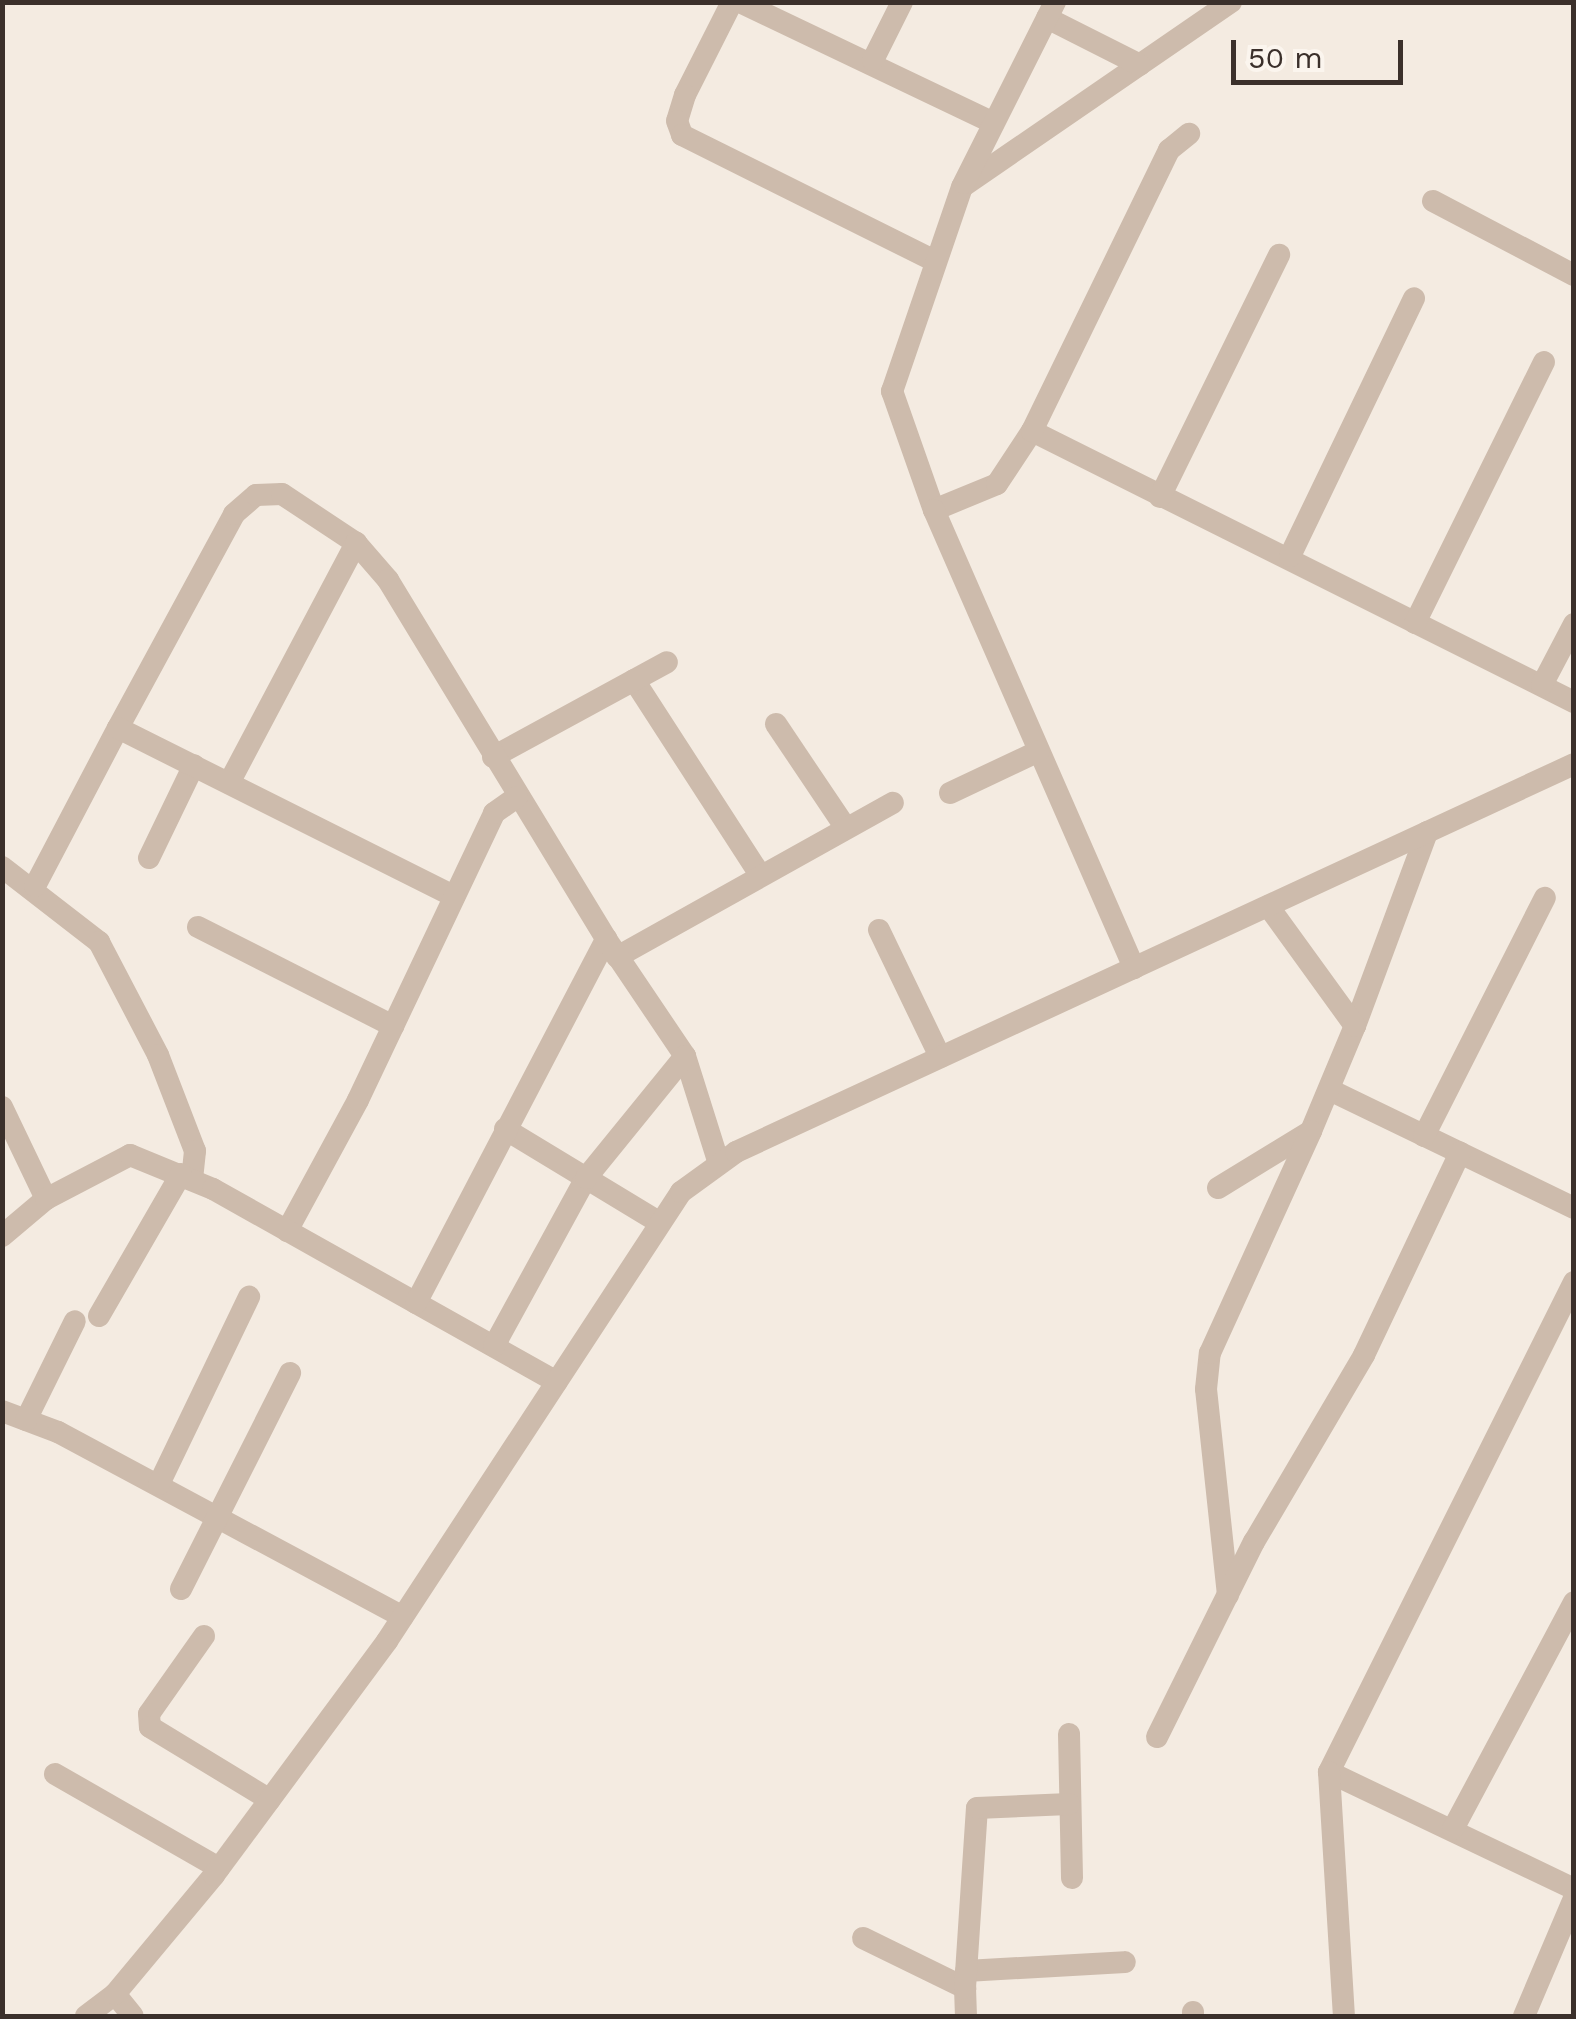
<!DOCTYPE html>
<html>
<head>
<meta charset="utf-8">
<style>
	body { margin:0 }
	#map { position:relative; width:1576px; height:2019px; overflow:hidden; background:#f4ebe1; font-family:"Work Sans",sans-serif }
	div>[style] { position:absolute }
	.minor>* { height:22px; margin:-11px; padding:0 11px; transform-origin:11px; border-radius:11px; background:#cdbbac }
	span { translate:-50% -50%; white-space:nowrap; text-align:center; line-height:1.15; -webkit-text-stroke:8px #fbf5ee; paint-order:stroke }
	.frame { position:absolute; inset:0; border:5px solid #3b302b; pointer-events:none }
	.scale { position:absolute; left:1231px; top:40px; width:172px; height:45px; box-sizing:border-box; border:5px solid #3b302b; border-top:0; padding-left:12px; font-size:30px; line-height:35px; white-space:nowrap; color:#3b302b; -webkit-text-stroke:8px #fbf5ee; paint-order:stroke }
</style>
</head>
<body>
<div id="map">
	<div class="minor">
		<i style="left:732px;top:2px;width:104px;rotate:116.8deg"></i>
		<i style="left:685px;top:95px;width:27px;rotate:107deg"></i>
		<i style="left:677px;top:121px;width:15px;rotate:70deg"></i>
		<i style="left:682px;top:135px;width:280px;rotate:26.5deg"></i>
		<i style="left:740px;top:2px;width:281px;rotate:25.5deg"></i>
		<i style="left:1231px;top:2px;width:326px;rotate:145.5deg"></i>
		<i style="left:962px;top:187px;width:216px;rotate:108.9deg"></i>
		<i style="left:892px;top:391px;width:126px;rotate:70.6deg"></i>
		<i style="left:934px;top:510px;width:68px;rotate:-22.4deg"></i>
		<i style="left:997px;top:484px;width:64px;rotate:-56.6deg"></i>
		<i style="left:1032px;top:431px;width:606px;rotate:26.57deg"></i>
		<i style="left:1047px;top:18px;width:104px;rotate:26.8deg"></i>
		<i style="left:873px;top:60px;width:65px;rotate:-63.4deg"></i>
		<i style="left:964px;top:183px;width:203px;rotate:-63.3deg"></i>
		<i style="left:1433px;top:201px;width:159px;rotate:27.7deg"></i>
		<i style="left:1032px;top:431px;width:313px;rotate:-64deg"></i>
		<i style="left:1169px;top:150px;width:26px;rotate:-39deg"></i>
		<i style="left:1160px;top:497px;width:270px;rotate:-63.8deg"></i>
		<i style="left:934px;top:510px;width:500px;rotate:66.4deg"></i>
		<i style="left:1290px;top:556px;width:286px;rotate:-64.3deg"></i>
		<i style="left:1415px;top:623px;width:291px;rotate:-63.7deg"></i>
		<i style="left:634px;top:680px;width:232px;rotate:57.1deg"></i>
		<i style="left:1542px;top:685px;width:69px;rotate:-62.3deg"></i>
		<i style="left:776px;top:724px;width:125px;rotate:56.1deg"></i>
		<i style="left:118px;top:728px;width:243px;rotate:-61.5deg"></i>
		<i style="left:234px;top:514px;width:29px;rotate:-41deg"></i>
		<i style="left:256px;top:495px;width:26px;rotate:-2deg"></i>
		<i style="left:282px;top:494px;width:89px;rotate:33.5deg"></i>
		<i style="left:493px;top:757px;width:198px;rotate:-28.6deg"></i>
		<i style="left:229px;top:783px;width:272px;rotate:-62.1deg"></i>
		<i style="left:356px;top:543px;width:49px;rotate:49.1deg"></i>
		<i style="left:388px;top:580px;width:420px;rotate:58.7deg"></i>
		<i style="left:950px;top:793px;width:98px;rotate:-25.3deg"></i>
		<i style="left:149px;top:858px;width:103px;rotate:-64.2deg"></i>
		<i style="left:2px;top:867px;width:123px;rotate:37.7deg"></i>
		<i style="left:99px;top:942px;width:127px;rotate:62.4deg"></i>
		<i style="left:158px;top:1055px;width:103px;rotate:68.9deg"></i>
		<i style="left:195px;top:1151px;width:28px;rotate:96deg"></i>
		<i style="left:35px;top:886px;width:178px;rotate:-62.3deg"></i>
		<i style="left:118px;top:728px;width:376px;rotate:26.6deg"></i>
		<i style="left:198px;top:927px;width:219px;rotate:26.9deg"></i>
		<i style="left:879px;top:930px;width:141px;rotate:64.3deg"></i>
		<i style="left:617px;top:957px;width:316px;rotate:-29.2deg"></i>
		<i style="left:1355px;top:1026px;width:207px;rotate:-69.6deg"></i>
		<i style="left:1332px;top:1091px;width:269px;rotate:25.8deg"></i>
		<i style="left:2px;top:1107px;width:102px;rotate:64.4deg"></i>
		<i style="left:505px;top:1129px;width:181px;rotate:31.2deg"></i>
		<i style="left:1424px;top:1136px;width:267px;rotate:-63.1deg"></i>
		<i style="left:1218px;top:1188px;width:109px;rotate:-31.5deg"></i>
		<i style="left:1311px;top:1131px;width:114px;rotate:-67.3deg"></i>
		<i style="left:1355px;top:1026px;width:148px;rotate:-125.9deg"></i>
		<i style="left:287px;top:1231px;width:149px;rotate:-61.5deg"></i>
		<i style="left:358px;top:1100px;width:318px;rotate:-64.6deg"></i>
		<i style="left:494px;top:813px;width:28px;rotate:-35deg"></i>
		<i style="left:2px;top:1236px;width:57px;rotate:-40.1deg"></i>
		<i style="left:46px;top:1199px;width:95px;rotate:-27.6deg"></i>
		<i style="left:130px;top:1155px;width:90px;rotate:22.3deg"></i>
		<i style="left:213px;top:1189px;width:394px;rotate:29.3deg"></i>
		<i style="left:1574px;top:1282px;width:548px;rotate:116.57deg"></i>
		<i style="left:1329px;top:1772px;width:272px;rotate:25.5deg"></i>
		<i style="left:416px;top:1303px;width:411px;rotate:-62.4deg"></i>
		<i style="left:606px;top:939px;width:141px;rotate:56deg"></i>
		<i style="left:685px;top:1056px;width:113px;rotate:72.5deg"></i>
		<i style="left:99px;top:1316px;width:164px;rotate:-60deg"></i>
		<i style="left:494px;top:1346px;width:192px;rotate:-61.3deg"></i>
		<i style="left:586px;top:1178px;width:157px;rotate:-50.9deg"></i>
		<i style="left:2px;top:1411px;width:60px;rotate:20.6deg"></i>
		<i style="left:58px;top:1432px;width:391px;rotate:28.2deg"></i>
		<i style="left:26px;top:1420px;width:110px;rotate:-63.7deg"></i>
		<i style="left:159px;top:1484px;width:208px;rotate:-64.3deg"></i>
		<i style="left:181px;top:1589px;width:242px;rotate:-63.2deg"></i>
		<i style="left:1228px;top:1595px;width:207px;rotate:-96.1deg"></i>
		<i style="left:1206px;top:1389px;width:36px;rotate:-84deg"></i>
		<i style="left:1210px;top:1353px;width:244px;rotate:-65.5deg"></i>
		<i style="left:204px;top:1636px;width:95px;rotate:125.2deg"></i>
		<i style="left:149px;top:1714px;width:13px;rotate:86deg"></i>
		<i style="left:150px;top:1727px;width:140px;rotate:31.3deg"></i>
		<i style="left:1069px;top:1734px;width:144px;rotate:88.8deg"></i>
		<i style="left:1157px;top:1737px;width:218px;rotate:-63.6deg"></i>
		<i style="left:1254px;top:1542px;width:217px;rotate:-59.5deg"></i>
		<i style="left:1364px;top:1355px;width:224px;rotate:-64.6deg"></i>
		<i style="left:1329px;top:1772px;width:244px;rotate:86.5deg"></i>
		<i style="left:55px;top:1774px;width:189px;rotate:29.8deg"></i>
		<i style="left:1453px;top:1829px;width:257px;rotate:-61.9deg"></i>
		<i style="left:863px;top:1938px;width:114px;rotate:26.1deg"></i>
		<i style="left:965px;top:1988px;width:28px;rotate:88deg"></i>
		<i style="left:966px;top:1971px;width:159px;rotate:-3.2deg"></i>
		<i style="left:965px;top:1988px;width:180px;rotate:-86.2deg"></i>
		<i style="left:977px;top:1808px;width:92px;rotate:-2.5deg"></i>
		<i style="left:115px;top:1994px;width:28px;rotate:51deg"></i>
		<i style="left:86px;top:2016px;width:36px;rotate:-37deg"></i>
		<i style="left:115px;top:1994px;width:155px;rotate:-50.2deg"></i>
		<i style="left:214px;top:1875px;width:291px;rotate:-53.5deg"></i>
		<i style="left:387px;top:1641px;width:537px;rotate:-56.78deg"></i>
		<i style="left:681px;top:1192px;width:68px;rotate:-36deg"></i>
		<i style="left:736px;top:1152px;width:923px;rotate:-24.84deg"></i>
		<i style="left:1193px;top:2016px;width:4px;rotate:-90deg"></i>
		<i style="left:1524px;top:2016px;width:128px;rotate:-67deg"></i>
	</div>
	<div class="frame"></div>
	<div class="scale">50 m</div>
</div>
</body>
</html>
